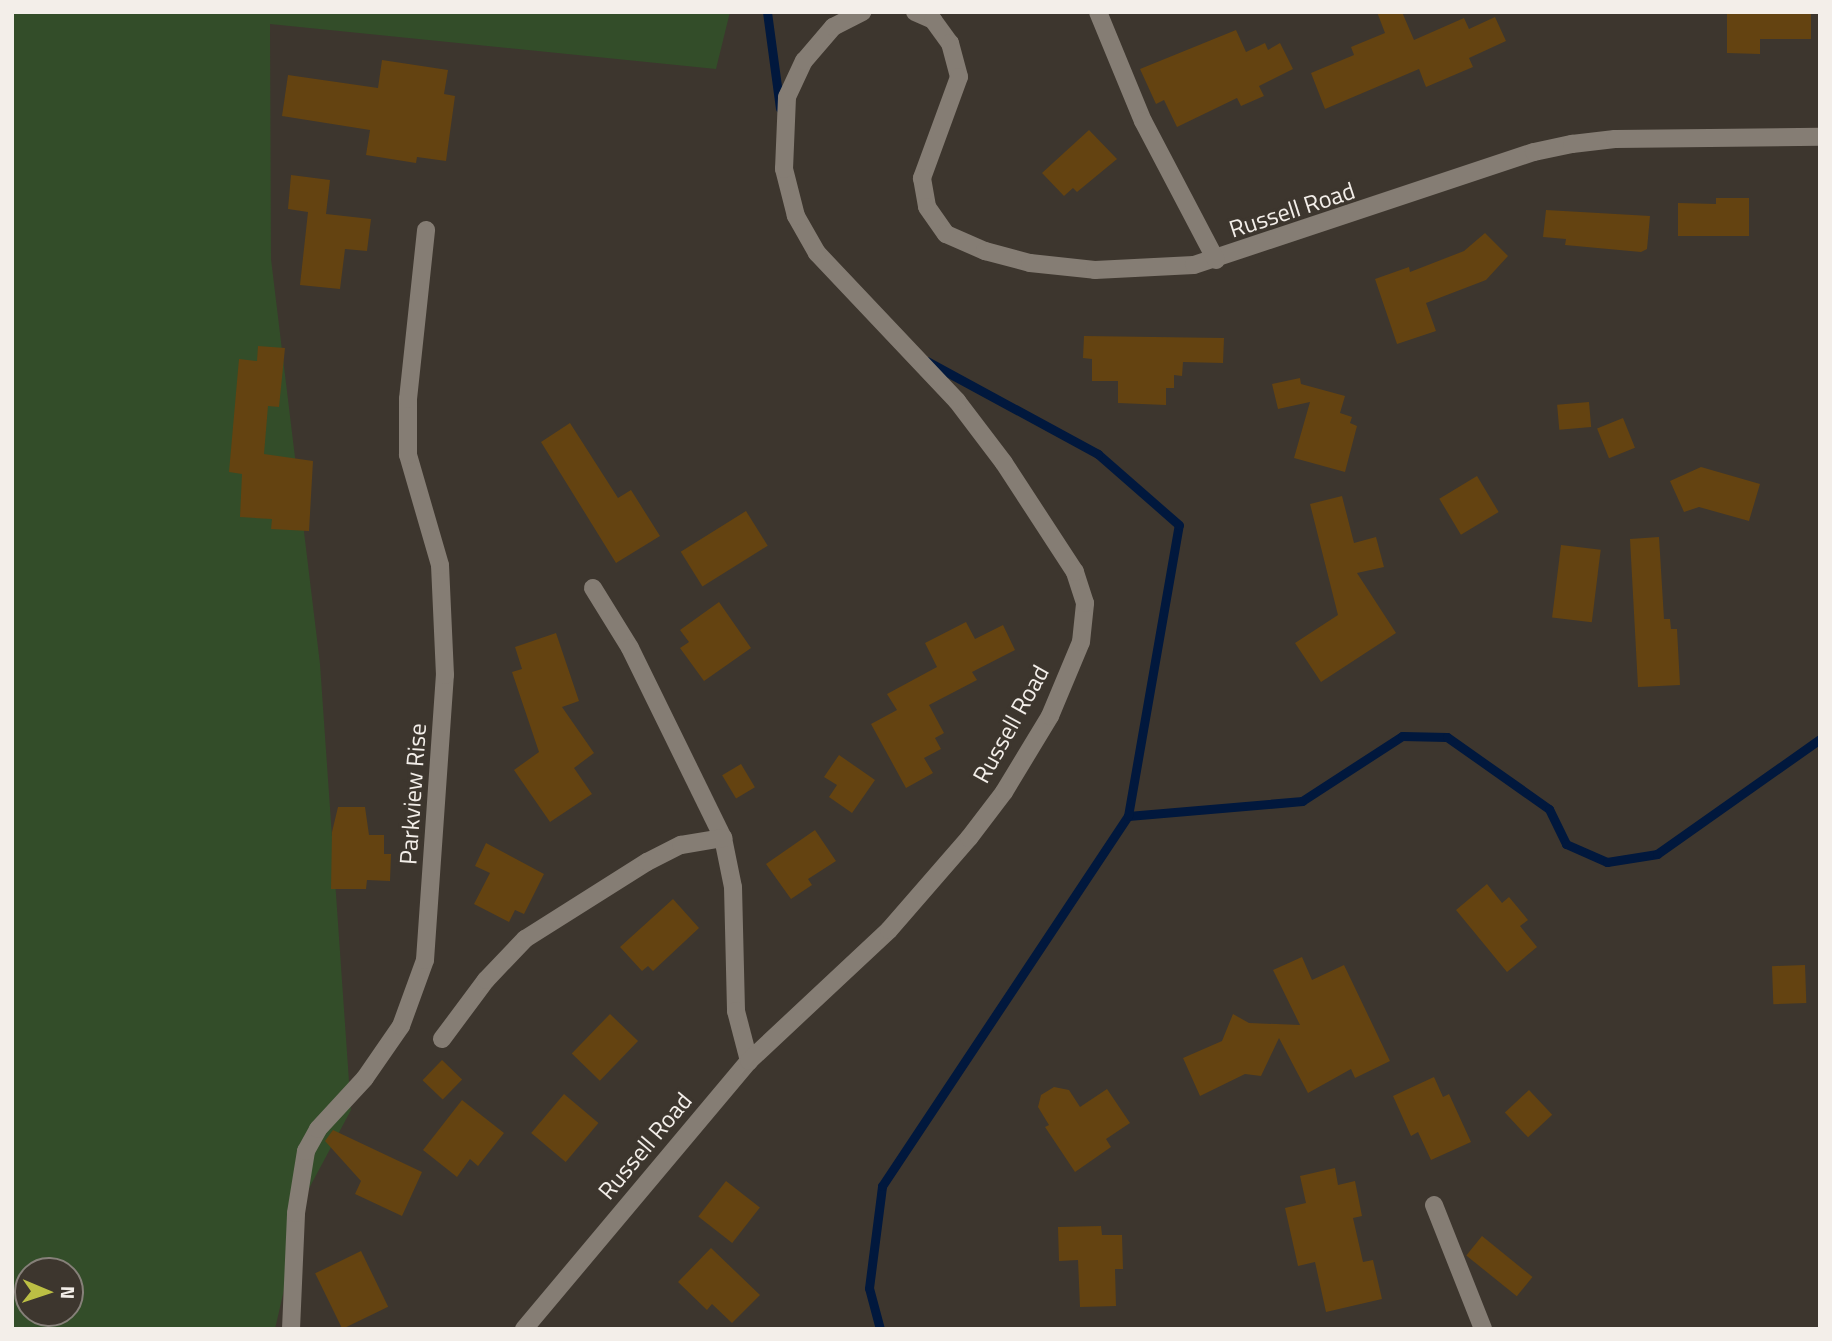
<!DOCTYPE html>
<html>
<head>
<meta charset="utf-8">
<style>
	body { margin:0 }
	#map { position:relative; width:1832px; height:1341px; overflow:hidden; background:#3d362e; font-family:"Titillium Web",sans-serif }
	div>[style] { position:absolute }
	.green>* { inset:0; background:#334d29 }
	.stream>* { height:9px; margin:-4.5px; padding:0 4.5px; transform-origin:4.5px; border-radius:4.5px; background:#01183d }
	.building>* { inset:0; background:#644311; transform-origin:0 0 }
	.minor>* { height:18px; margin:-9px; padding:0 9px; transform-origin:9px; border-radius:9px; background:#857d74 }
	span { translate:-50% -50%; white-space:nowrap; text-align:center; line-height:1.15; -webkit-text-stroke:6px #3d362e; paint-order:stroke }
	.street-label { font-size:24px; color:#f3eee9 }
	.frame { position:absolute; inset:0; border:14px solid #f3eee9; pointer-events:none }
	.north { position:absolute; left:14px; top:1257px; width:70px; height:70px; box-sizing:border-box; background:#3d362e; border:2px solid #868079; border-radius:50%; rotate:92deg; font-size:19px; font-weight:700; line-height:28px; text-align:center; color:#f3eee9 }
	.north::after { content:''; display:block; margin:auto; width:24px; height:32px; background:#bcbf44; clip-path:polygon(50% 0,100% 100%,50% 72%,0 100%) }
</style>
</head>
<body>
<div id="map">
	<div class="green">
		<i style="clip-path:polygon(evenodd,12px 12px,730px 12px,716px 69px,270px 24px,271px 259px,320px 664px,351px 1110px,306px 1194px,275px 1329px,12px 1329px,12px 12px,28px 1271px,70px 1271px,70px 1313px,28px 1313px,28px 1271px)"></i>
	</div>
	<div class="stream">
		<i style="left:767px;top:12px;width:97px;rotate:82.3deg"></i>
		<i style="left:1128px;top:816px;width:175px;rotate:-4.9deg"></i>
		<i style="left:1302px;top:801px;width:119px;rotate:-33deg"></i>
		<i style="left:1402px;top:736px;width:45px;rotate:1.3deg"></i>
		<i style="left:1447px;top:737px;width:125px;rotate:35.2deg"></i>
		<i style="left:1549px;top:809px;width:39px;rotate:64deg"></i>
		<i style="left:1566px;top:844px;width:45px;rotate:23.7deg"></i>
		<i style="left:1607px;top:862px;width:51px;rotate:-9.1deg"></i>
		<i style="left:1657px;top:854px;width:199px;rotate:-35.2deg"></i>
		<i style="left:880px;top:1329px;width:42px;rotate:-105deg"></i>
		<i style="left:869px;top:1288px;width:103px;rotate:-82.7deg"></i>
		<i style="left:882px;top:1186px;width:444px;rotate:-56.4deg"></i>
		<i style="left:1128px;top:816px;width:295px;rotate:-80.1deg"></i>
		<i style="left:1179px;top:525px;width:108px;rotate:-138.8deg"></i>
		<i style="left:1098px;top:454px;width:195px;rotate:-151.5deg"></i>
	</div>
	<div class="building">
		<i style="clip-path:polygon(1377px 12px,1402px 12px,1414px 40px,1464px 18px,1469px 29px,1495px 17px,1506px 41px,1469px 58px,1473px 67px,1426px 87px,1419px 69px,1325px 109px,1311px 73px,1354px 55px,1351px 47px,1385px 33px)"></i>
		<i style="clip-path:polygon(1727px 12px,1811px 12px,1811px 39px,1760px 39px,1760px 54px,1727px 53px)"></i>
		<i style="clip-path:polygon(1236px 30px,1246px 52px,1265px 43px,1268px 50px,1280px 43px,1293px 69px,1259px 86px,1264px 96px,1241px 106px,1237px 98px,1177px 127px,1164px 100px,1156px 104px,1140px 69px)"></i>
		<i style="clip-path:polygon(382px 60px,448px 70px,444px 94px,455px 96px,446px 161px,417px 157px,416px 163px,366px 155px,370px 130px,282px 116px,288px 75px,378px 88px)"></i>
		<i style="clip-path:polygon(1089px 130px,1117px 159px,1077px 192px,1073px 188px,1064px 196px,1042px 173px)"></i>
		<i style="clip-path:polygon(291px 175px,330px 180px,326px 214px,371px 219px,367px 251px,345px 249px,340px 289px,300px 285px,308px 212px,288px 209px)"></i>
		<i style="clip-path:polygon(1716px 198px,1749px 198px,1749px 236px,1678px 236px,1678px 203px,1716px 204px)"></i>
		<i style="clip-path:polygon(1546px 210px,1650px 216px,1647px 249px,1641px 252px,1565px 245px,1566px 239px,1543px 237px)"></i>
		<i style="clip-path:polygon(1485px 233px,1508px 256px,1486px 280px,1426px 303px,1436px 331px,1397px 344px,1375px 279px,1409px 267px,1410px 272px,1464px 251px)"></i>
		<i style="clip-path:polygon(1084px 336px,1224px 338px,1223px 363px,1183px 362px,1182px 376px,1174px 375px,1174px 388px,1166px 388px,1166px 405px,1118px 403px,1118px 381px,1092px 381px,1092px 359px,1083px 358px)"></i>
		<i style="clip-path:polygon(258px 346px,285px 348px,279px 407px,268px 406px,264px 454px,313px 461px,309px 531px,271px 529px,272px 519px,240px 517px,242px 474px,229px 472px,239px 359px,257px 361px)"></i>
		<i style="clip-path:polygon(1300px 378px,1301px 384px,1345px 396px,1340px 413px,1352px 417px,1350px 423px,1357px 426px,1345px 472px,1294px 458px,1310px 402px,1278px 409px,1272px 384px)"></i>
		<i style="left:1589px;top:402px;width:25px;height:32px;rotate:85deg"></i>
		<i style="left:1623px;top:418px;width:32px;height:28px;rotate:68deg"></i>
		<i style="clip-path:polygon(570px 423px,618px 498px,631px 490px,660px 536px,616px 563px,541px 442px)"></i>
		<i style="clip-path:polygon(1701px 467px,1760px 484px,1749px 521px,1699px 507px,1684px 512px,1670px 481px)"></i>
		<i style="left:1477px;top:476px;width:42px;height:44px;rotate:59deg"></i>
		<i style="clip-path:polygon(1342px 496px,1354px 543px,1376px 537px,1384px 567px,1357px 573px,1396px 633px,1321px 682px,1295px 643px,1338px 615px,1310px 504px)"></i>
		<i style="left:746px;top:511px;width:41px;height:77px;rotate:58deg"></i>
		<i style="clip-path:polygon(1659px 537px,1664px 619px,1670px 619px,1671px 629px,1677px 629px,1680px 685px,1638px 687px,1630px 539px)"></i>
		<i style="left:1561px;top:545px;width:40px;height:73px;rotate:7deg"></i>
		<i style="clip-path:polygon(719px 602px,751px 648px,704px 681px,680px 648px,689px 642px,680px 630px)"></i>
		<i style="clip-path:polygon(966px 622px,975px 639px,1003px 625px,1015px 650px,972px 672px,977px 680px,929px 705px,944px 733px,935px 738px,941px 749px,924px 758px,933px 773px,906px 788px,871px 724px,897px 710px,887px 694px,937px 667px,925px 643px)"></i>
		<i style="clip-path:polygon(556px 633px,579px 701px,562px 707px,594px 753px,574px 768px,592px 794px,550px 822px,514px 770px,539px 752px,512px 672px,522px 669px,515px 647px)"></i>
		<i style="clip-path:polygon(839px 755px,875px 780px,852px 813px,829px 797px,837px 785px,824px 777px)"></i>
		<i style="left:741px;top:764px;width:27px;height:22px;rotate:59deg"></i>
		<i style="clip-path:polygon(338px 807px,365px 807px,369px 835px,384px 835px,384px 854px,391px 854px,390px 881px,367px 880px,366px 889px,331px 889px,332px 832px)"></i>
		<i style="clip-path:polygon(815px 830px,836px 861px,808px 879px,812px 885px,791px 899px,766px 864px)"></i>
		<i style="clip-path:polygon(486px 843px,544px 874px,524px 914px,515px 910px,509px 922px,474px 904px,490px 873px,475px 866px)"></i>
		<i style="clip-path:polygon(1487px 884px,1502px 903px,1509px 897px,1528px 920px,1520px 926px,1537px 947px,1507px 972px,1456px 910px)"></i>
		<i style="clip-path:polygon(673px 899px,699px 928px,653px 971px,648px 966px,642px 971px,620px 947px)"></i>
		<i style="clip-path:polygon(1302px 957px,1312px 980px,1344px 965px,1390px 1061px,1355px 1078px,1351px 1069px,1308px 1093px,1279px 1038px,1261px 1076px,1245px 1074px,1200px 1096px,1183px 1058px,1222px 1041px,1233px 1014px,1249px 1023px,1300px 1025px,1273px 970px)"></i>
		<i style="left:1805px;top:965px;width:38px;height:33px;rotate:88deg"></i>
		<i style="left:610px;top:1014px;width:39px;height:55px;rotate:44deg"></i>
		<i style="left:442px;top:1060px;width:28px;height:28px;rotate:44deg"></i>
		<i style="clip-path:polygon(1434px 1077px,1443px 1097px,1449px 1094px,1471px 1142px,1431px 1160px,1418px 1132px,1411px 1136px,1393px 1096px)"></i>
		<i style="clip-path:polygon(1054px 1087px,1069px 1090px,1080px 1107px,1107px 1089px,1130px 1123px,1106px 1139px,1111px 1147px,1075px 1172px,1045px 1127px,1049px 1125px,1038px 1107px,1041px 1095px)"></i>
		<i style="left:1529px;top:1090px;width:34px;height:33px;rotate:47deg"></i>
		<i style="left:564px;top:1094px;width:45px;height:51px;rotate:40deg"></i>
		<i style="clip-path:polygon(462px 1100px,504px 1133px,478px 1166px,470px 1159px,457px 1177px,423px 1150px)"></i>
		<i style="clip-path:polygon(333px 1130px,422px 1172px,402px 1216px,355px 1194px,361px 1181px,325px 1141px)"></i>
		<i style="clip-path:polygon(1335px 1168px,1338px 1185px,1355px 1181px,1362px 1216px,1353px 1218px,1363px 1262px,1373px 1260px,1382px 1299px,1326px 1312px,1315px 1262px,1298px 1266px,1285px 1208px,1306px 1203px,1300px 1176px)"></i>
		<i style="left:726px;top:1181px;width:43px;height:45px;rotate:38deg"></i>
		<i style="clip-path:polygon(1101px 1226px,1102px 1235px,1122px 1235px,1123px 1269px,1115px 1269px,1116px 1306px,1080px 1307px,1078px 1260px,1059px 1261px,1058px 1227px)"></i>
		<i style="left:1482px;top:1236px;width:65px;height:25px;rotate:39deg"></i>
		<i style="clip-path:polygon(711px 1248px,760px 1295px,732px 1323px,712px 1304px,707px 1310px,678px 1282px)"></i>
		<i style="left:361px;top:1251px;width:62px;height:51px;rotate:64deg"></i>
	</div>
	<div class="minor">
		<i style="left:915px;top:12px;width:20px;rotate:24deg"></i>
		<i style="left:933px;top:20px;width:29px;rotate:54deg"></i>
		<i style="left:950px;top:43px;width:35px;rotate:75deg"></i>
		<i style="left:959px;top:77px;width:108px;rotate:110.1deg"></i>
		<i style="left:922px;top:178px;width:29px;rotate:80deg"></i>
		<i style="left:927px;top:207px;width:33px;rotate:55deg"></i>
		<i style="left:946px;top:234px;width:43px;rotate:23.6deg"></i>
		<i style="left:985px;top:251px;width:47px;rotate:14.9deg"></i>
		<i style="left:1030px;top:263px;width:65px;rotate:6.1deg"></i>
		<i style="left:1095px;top:270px;width:99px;rotate:-2.9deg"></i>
		<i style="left:1194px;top:265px;width:358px;rotate:-18.4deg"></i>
		<i style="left:1534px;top:152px;width:39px;rotate:-12deg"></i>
		<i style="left:1572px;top:144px;width:43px;rotate:-6.6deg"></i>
		<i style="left:1615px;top:139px;width:205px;rotate:-0.6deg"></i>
		<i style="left:1098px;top:12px;width:118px;rotate:67.6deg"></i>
		<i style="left:1143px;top:121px;width:157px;rotate:62.3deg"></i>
		<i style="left:593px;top:588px;width:70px;rotate:58.3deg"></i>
		<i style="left:630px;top:648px;width:212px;rotate:63.9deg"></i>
		<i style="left:723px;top:838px;width:50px;rotate:78.5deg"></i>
		<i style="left:733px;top:887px;width:124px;rotate:88.6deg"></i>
		<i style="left:736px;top:1011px;width:52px;rotate:75.4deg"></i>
		<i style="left:442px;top:1039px;width:74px;rotate:-53.3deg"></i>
		<i style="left:486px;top:980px;width:57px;rotate:-46.4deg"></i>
		<i style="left:525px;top:939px;width:144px;rotate:-32.3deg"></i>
		<i style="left:647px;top:862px;width:38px;rotate:-27deg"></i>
		<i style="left:681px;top:845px;width:43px;rotate:-9.5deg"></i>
		<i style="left:1434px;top:1205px;width:133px;rotate:68.4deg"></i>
		<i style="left:291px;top:1329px;width:116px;rotate:-87.5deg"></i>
		<i style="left:296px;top:1213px;width:63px;rotate:-80.8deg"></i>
		<i style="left:306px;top:1151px;width:25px;rotate:-61deg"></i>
		<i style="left:318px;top:1129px;width:69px;rotate:-47.3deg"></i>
		<i style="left:365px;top:1078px;width:63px;rotate:-55.3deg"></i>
		<i style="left:401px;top:1026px;width:70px;rotate:-70deg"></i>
		<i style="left:425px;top:960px;width:286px;rotate:-86deg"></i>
		<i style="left:445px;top:675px;width:110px;rotate:-92.6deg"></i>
		<i style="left:440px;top:565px;width:115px;rotate:-106.2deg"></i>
		<i style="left:408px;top:455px;width:56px;rotate:-90deg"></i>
		<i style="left:408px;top:399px;width:170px;rotate:-83.9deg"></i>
		<i style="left:524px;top:1329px;width:350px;rotate:-50deg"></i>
		<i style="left:749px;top:1061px;width:192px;rotate:-43.1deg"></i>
		<i style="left:889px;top:930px;width:122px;rotate:-49deg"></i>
		<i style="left:969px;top:838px;width:58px;rotate:-52.7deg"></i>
		<i style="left:1004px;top:792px;width:89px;rotate:-58.8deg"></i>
		<i style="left:1050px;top:716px;width:80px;rotate:-67.3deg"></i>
		<i style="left:1081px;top:642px;width:39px;rotate:-84deg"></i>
		<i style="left:1085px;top:603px;width:33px;rotate:-108deg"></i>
		<i style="left:1075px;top:572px;width:130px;rotate:-123.1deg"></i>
		<i style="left:1004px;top:463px;width:78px;rotate:-127.2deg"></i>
		<i style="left:957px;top:401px;width:204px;rotate:-133.4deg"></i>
		<i style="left:817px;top:253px;width:43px;rotate:-119.6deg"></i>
		<i style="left:796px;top:216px;width:49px;rotate:-104.3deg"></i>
		<i style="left:784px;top:169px;width:72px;rotate:-87.6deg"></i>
		<i style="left:787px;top:97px;width:40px;rotate:-65deg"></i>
		<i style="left:804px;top:61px;width:45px;rotate:-49.5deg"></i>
		<i style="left:833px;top:27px;width:33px;rotate:-27deg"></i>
	</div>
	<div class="street-label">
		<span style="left:1292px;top:210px;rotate:-18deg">Russell Road</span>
		<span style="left:1011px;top:724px;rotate:-61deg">Russell Road</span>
		<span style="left:413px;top:794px;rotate:-86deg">Parkview Rise</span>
		<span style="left:645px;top:1146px;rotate:-50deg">Russell Road</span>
	</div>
	<div class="frame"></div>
	<div class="north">N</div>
</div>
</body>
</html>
